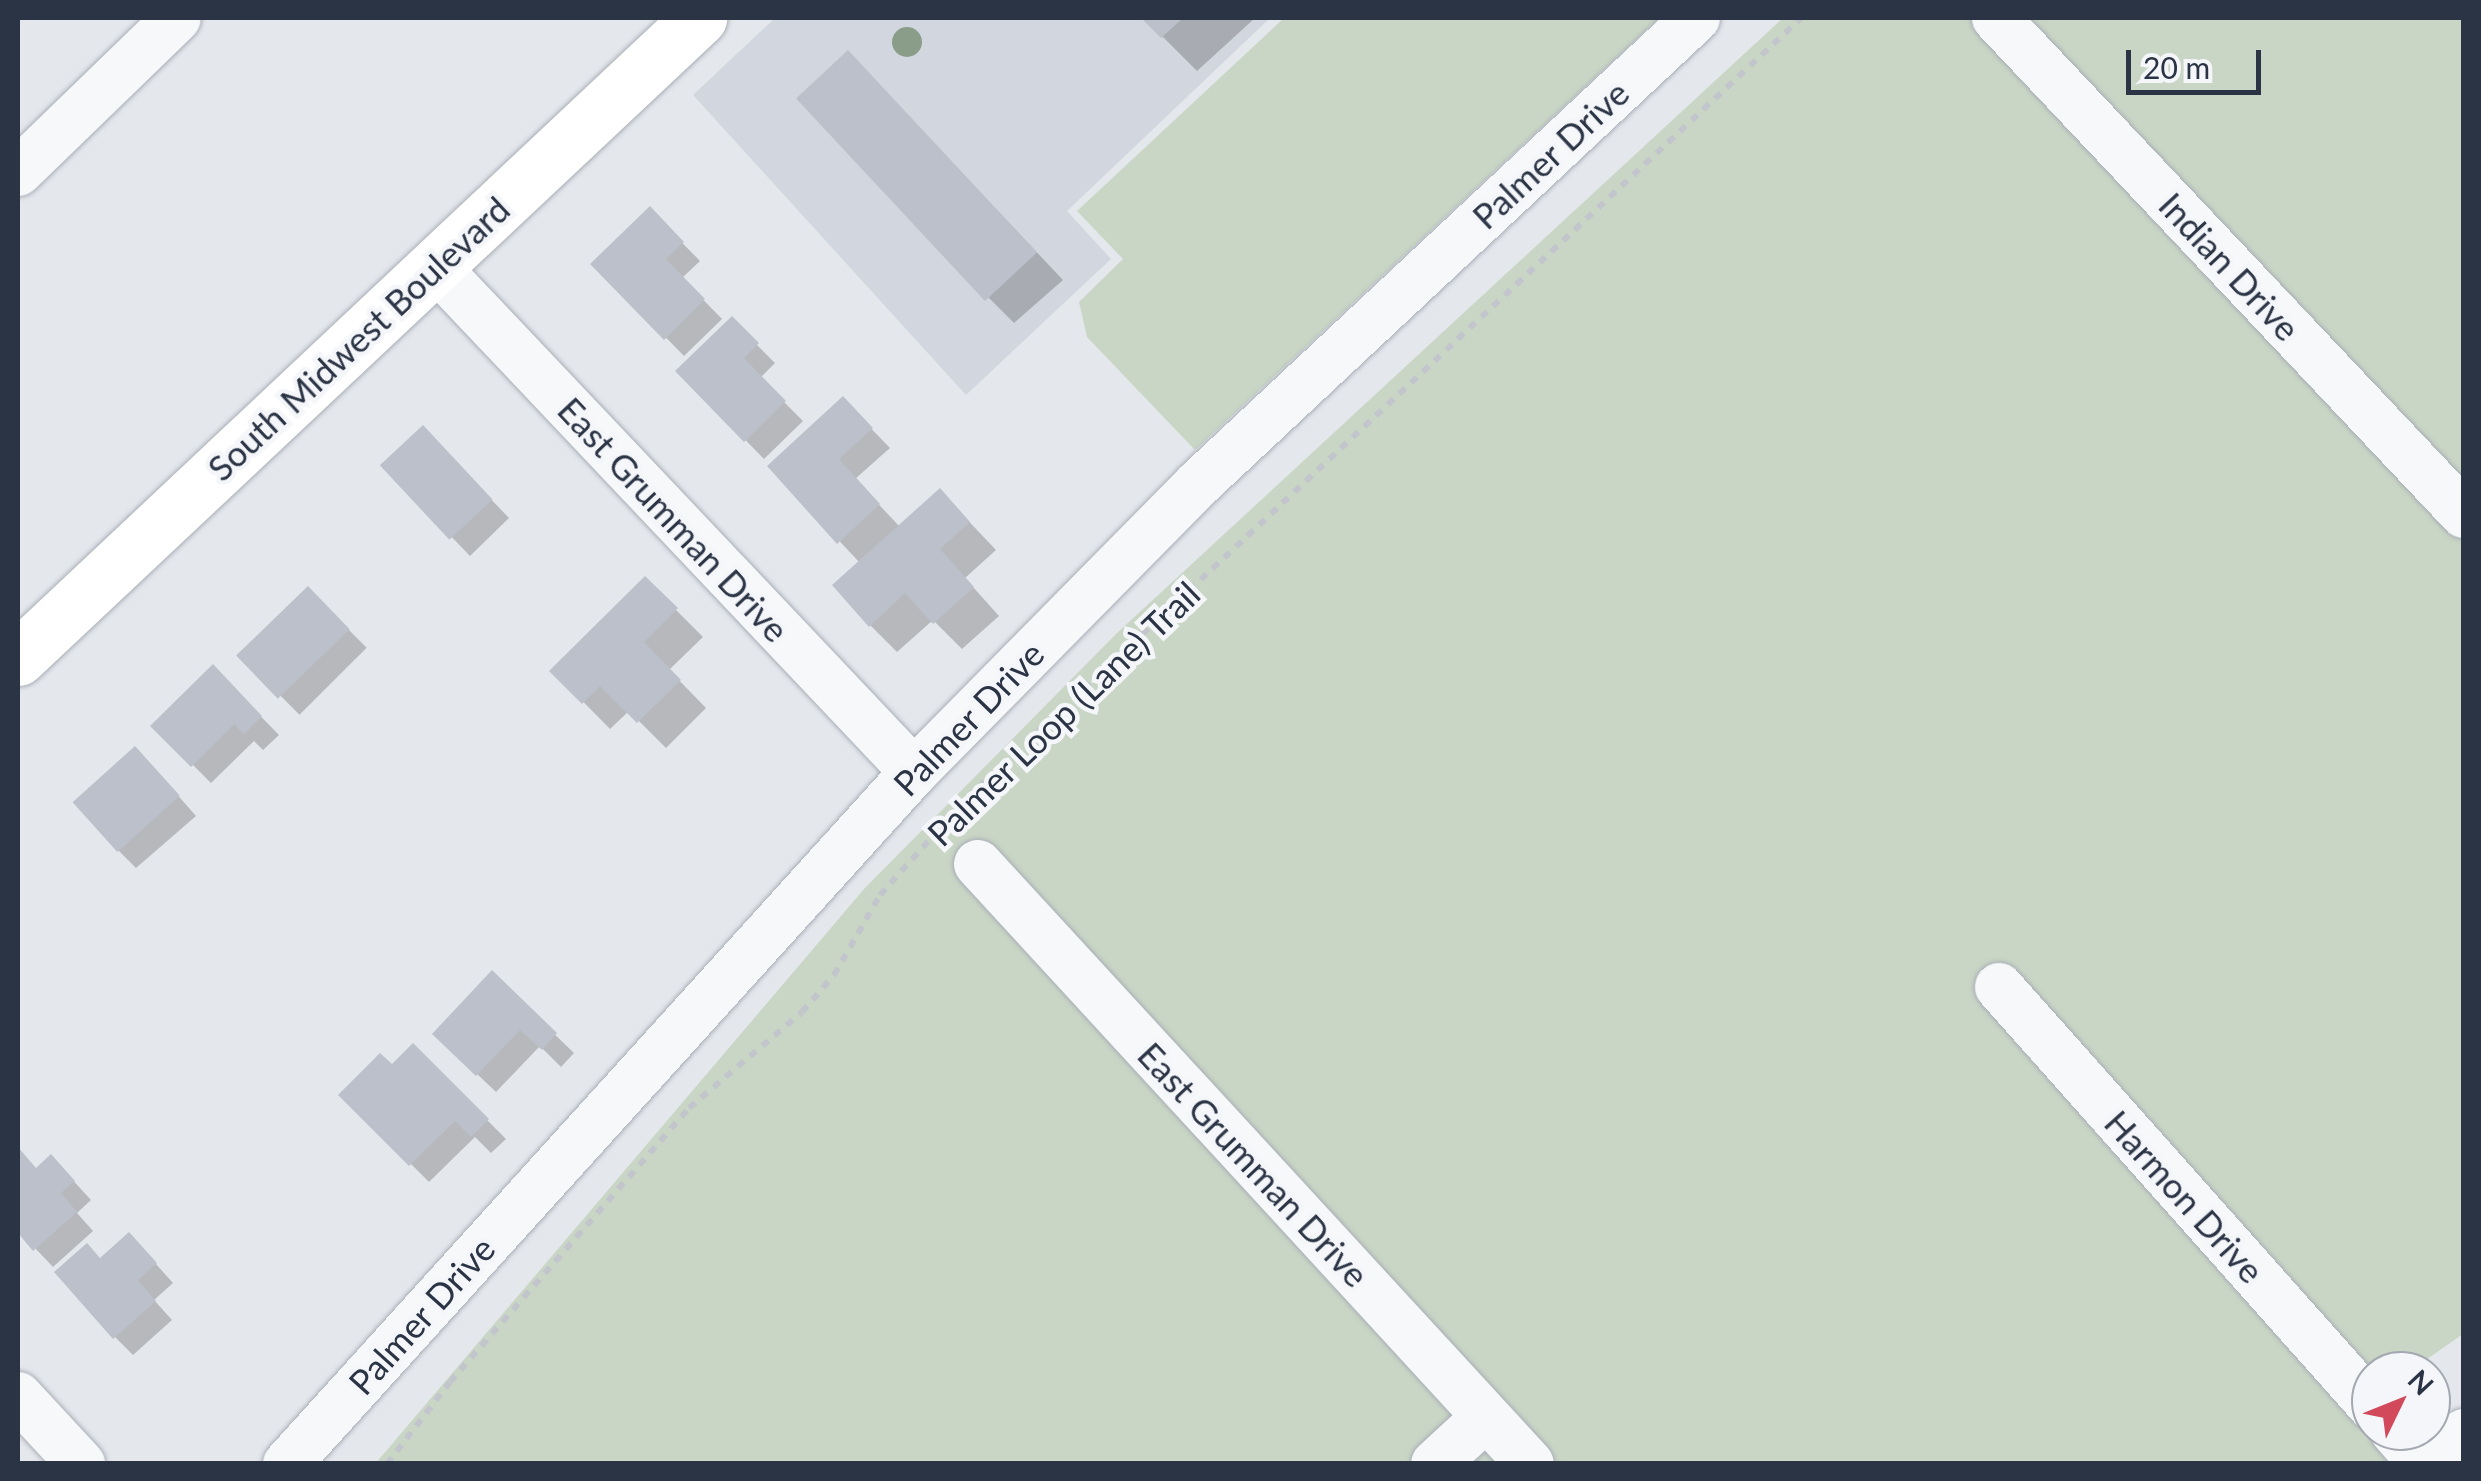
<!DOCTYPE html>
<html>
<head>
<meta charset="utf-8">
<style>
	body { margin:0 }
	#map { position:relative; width:2481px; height:1481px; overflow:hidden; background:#e4e7ec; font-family:Lato,sans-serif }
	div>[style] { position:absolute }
	.built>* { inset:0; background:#d2d6de }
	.green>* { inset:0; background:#c9d6c5 }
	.shadow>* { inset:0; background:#0003; transform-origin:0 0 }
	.building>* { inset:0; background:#bbc0ca; transform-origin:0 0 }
	.path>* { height:6px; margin-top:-3px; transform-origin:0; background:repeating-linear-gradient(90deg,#c2c5cb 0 8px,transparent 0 16px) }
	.roads { filter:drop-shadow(0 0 2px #a9aeb7) drop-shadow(0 0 2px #a9aeb7) }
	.minor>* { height:48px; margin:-24px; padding:0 24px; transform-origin:24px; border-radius:24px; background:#f7f8fa }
	.major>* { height:55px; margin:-27.5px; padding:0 27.5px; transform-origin:27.5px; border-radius:27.5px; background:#fff }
	.trees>* { width:30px; height:30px; margin:-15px; border-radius:50%; background:#899d89 }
	span { translate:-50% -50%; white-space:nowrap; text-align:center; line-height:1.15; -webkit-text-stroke:9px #f4f6f9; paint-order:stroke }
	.street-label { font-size:35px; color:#2b3445 }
	.frame { position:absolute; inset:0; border:20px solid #2b3445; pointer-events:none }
	.north { position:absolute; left:2351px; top:1351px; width:100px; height:100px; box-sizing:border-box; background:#f4f6f9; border:2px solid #a4a8b1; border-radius:50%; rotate:47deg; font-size:28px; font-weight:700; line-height:40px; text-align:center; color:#2b3445 }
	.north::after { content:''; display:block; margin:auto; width:35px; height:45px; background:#d1495b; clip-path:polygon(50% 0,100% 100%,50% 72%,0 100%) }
	.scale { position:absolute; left:2126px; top:50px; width:135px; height:45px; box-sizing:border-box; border:5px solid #2b3445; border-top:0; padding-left:12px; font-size:30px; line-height:35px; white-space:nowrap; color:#2b3445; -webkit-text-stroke:8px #f4f6f9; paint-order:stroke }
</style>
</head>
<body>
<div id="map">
	<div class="built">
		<i style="clip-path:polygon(775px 18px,1270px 18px,1067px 211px,1111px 259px,966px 395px,693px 95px)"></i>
	</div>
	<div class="green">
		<i style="clip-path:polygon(1284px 18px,1659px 18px,1195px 450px,1087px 337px,1079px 302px,1123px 259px,1077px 211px)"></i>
		<i style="clip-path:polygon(1783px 18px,2463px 18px,2463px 1334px,2410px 1371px,2371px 1371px,2371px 1431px,2419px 1431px,2424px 1463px,375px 1464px,864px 889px,1116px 634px)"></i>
	</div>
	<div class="shadow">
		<i style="clip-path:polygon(1144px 18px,1255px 18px,1197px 71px)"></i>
		<i style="clip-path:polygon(875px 81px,1063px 280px,1014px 323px,987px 296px)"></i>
		<i style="clip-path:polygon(650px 210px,700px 261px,682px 278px,722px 319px,684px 356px,594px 264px)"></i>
		<i style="clip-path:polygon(732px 320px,775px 363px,760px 378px,803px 421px,764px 459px,678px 371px)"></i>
		<i style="clip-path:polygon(861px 418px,890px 448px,855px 479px,900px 527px,940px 491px,996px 550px,965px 578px,999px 616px,962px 649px,933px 620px,897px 652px,870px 625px,860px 563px,770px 467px)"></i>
		<i style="clip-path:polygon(441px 447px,509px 518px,470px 556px,384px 467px)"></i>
		<i style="clip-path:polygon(645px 579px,703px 637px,669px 670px,706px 708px,666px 748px,629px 711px,610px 729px,553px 671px)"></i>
		<i style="left:308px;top:589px;width:83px;height:95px;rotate:45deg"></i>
		<i style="clip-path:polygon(213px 668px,279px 735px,263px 750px,254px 741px,211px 783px,154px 726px)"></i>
		<i style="clip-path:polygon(153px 767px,196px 816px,136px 868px,118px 850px)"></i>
		<i style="clip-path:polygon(492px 974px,574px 1053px,561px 1067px,540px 1046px,496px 1092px,435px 1034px)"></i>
		<i style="clip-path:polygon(413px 1046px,506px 1139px,491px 1153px,475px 1137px,429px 1182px,342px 1095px,392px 1068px)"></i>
		<i style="clip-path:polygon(18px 1150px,38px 1171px,69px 1176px,91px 1200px,77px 1213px,93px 1231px,53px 1267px,18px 1230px)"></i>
		<i style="clip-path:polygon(147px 1254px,173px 1283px,154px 1300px,172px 1320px,133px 1355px,115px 1337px)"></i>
	</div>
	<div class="building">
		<i style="clip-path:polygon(1141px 18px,1183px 18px,1161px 38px)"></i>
		<i style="left:848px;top:50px;width:277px;height:71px;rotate:47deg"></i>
		<i style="clip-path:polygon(650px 206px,684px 242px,666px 259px,705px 299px,664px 340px,590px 264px)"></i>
		<i style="clip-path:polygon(732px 316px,759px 343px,744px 358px,786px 401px,744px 442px,675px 371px)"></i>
		<i style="clip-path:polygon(843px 396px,873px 428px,839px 459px,880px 504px,837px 544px,767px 466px)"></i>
		<i style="left:423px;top:425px;width:102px;height:59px;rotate:47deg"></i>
		<i style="clip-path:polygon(940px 488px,970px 522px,940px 549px,974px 587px,933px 624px,905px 593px,869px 627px,832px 585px)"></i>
		<i style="clip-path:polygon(645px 576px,678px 608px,644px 642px,681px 680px,637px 723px,600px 686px,582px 704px,549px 671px)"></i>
		<i style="left:308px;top:586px;width:60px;height:100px;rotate:46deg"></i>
		<i style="clip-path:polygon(213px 664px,262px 716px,244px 734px,234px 724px,191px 767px,150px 726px)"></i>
		<i style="left:135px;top:746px;width:67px;height:84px;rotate:48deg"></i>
		<i style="clip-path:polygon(492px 970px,557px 1033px,542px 1050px,520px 1030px,476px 1076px,432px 1034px)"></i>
		<i style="clip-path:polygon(413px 1043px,489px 1119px,471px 1137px,455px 1121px,409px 1166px,338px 1095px,380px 1053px,392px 1064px)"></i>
		<i style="clip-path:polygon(18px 1147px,36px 1168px,51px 1154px,75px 1181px,61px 1193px,77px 1212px,33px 1251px,18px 1233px)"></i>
		<i style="clip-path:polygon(129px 1232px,157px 1263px,138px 1280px,156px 1301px,113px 1339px,54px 1272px,87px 1243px,100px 1258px)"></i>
	</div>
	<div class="path">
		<i style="left:387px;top:1464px;width:103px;rotate:-52.5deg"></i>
		<i style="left:450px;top:1382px;width:364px;rotate:-48.9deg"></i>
		<i style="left:689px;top:1108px;width:148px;rotate:-40.3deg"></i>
		<i style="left:802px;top:1012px;width:49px;rotate:-49.1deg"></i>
		<i style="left:834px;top:975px;width:92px;rotate:-60.1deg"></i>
		<i style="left:880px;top:895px;width:130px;rotate:-48.1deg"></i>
		<i style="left:967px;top:798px;width:1142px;rotate:-43.08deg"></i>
	</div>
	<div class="roads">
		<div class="minor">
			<i style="left:1996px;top:18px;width:682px;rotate:46.66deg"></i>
			<i style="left:18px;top:172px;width:221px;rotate:-44.1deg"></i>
			<i style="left:435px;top:266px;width:697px;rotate:46.57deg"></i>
			<i style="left:978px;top:864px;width:815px;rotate:47.39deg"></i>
			<i style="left:1999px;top:987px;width:560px;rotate:48.33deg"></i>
			<i style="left:18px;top:1396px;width:93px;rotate:47.2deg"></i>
			<i style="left:2394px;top:1431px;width:44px;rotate:48.7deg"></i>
			<i style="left:287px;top:1464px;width:934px;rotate:-47.82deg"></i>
			<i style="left:914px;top:772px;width:404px;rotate:-45.4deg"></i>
			<i style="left:1198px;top:484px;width:682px;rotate:-43.1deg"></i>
			<i style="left:1435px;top:1464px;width:69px;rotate:-42.7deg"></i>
			<i style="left:2430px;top:1464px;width:46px;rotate:-42.4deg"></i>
		</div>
		<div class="major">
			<i style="left:18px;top:658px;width:935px;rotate:-43.22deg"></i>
		</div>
	</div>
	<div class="trees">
		<i style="left:907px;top:42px"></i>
	</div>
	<div class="street-label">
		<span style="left:1550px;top:154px;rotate:-43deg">Palmer Drive</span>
		<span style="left:2230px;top:266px;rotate:47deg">Indian Drive</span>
		<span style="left:358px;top:338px;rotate:-43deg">South Midwest Boulevard</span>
		<span style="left:674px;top:519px;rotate:47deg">East Grumman Drive</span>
		<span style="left:1063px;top:713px;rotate:-44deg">Palmer Loop (Lane) Trail</span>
		<span style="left:968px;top:718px;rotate:-46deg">Palmer Drive</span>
		<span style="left:1254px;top:1164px;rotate:47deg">East Grumman Drive</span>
		<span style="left:2185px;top:1196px;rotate:48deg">Harmon Drive</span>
		<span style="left:421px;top:1315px;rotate:-48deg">Palmer Drive</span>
	</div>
	<div class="frame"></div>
	<div class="north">N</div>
	<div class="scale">20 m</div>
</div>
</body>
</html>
